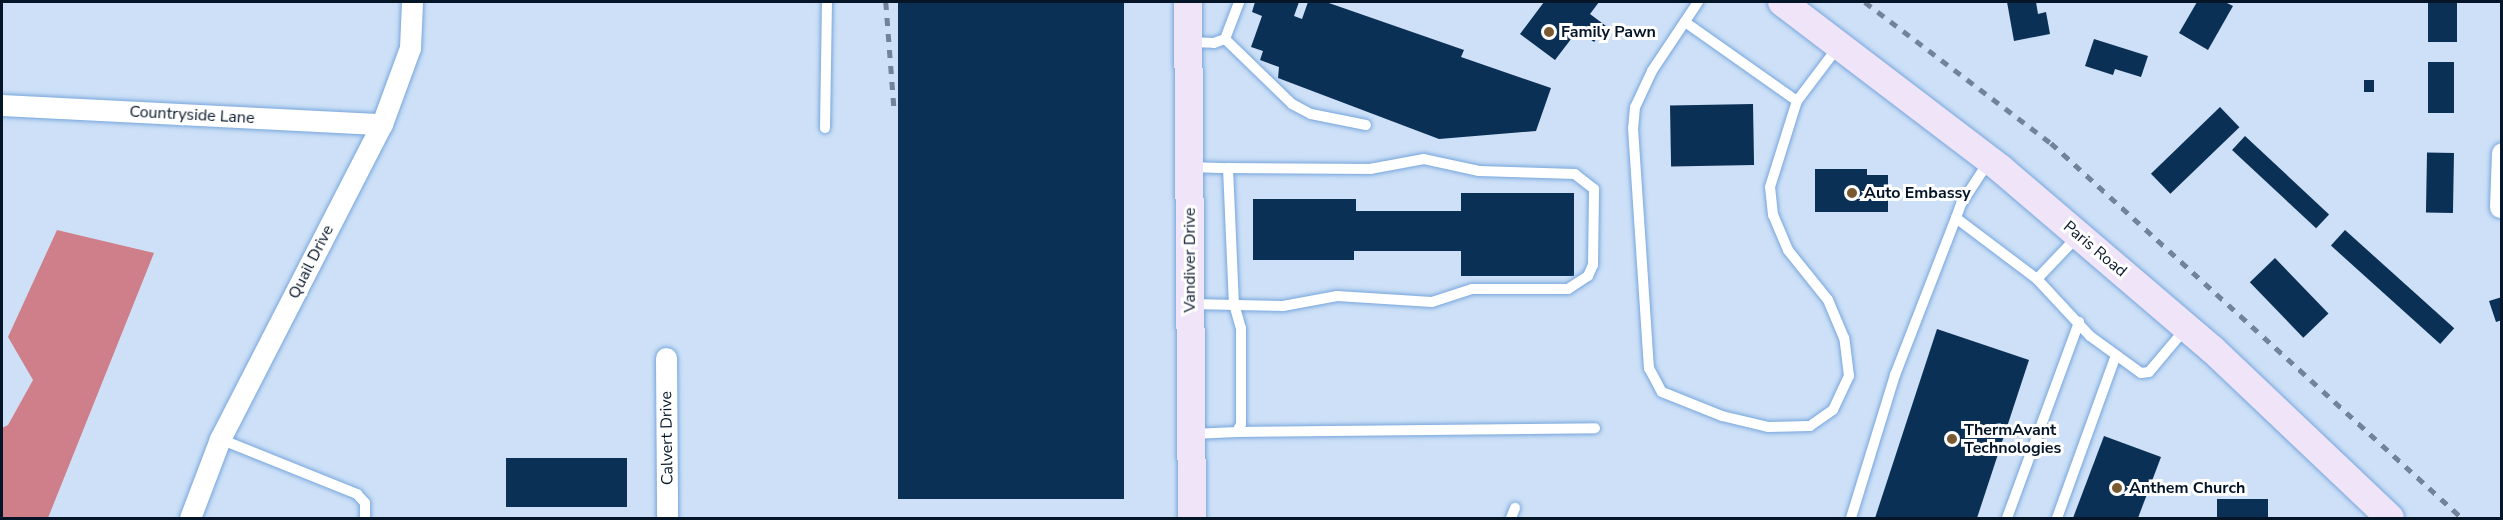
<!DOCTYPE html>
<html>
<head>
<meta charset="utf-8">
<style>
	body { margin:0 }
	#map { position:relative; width:2503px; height:520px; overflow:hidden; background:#cde0f7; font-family:"Nunito Sans",sans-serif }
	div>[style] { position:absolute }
	.forest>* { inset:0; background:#cf7f89 }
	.building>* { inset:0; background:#0b3055; transform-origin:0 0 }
	.roads { filter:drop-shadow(0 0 2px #77a6dc) drop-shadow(0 0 2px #77a6dc) }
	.lane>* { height:10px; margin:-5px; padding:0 5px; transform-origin:5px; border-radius:5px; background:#fff }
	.street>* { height:21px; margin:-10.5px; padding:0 10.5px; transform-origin:10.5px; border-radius:10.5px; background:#fff }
	.secondary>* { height:28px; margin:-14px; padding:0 14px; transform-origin:14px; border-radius:14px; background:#f0e4f8 }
	.rail>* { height:4.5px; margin-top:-2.25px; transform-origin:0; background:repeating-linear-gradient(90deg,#718399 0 8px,transparent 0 16px) }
	.dots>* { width:16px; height:16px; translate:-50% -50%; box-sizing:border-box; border:3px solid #fff; border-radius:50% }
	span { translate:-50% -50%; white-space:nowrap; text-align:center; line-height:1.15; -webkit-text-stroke:6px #fff; paint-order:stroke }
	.poi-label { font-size:16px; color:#041528; font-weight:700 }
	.left { translate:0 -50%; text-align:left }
	.street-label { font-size:16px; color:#041528 }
	.frame { position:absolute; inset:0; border:3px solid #041528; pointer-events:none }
</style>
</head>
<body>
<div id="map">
	<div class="forest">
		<i style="clip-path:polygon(57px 230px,154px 253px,48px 518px,2px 518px,2px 428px,8px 425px,33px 380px,8px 337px)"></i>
	</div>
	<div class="building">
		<i style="left:898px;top:2px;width:226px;height:497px"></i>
		<i style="clip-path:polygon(1255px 2px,1299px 2px,1294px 16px,1302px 19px,1308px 2px,1326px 2px,1464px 50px,1461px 57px,1551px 88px,1536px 131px,1439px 139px,1278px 78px,1279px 67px,1260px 60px,1263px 51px,1251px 47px,1262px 16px,1252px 12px)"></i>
		<i style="clip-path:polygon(1544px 2px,1599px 2px,1590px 14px,1606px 26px,1594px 42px,1578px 30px,1555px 60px,1520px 34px)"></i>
		<i style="clip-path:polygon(2007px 2px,2036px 2px,2038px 14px,2046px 12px,2050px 34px,2014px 41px)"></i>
		<i style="clip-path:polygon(2197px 2px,2225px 2px,2233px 6px,2208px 50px,2179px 33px)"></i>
		<i style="left:2428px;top:2px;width:29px;height:40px"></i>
		<i style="clip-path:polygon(2094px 39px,2148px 56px,2141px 77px,2115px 69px,2113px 75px,2085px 66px)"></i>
		<i style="left:2428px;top:62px;width:26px;height:51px"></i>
		<i style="left:2364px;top:80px;width:10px;height:12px"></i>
		<i style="left:1753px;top:104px;width:61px;height:83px;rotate:89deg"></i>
		<i style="left:2220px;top:107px;width:28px;height:96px;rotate:46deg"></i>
		<i style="left:2245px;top:136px;width:115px;height:19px;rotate:43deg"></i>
		<i style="left:2454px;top:153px;width:60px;height:27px;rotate:91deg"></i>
		<i style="clip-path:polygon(1815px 169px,1867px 169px,1867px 175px,1888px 175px,1888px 212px,1815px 212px)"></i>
		<i style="clip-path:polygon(1461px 193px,1574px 193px,1574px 276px,1461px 276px,1461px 251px,1354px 251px,1354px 260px,1253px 260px,1253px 199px,1356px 199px,1356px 211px,1461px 211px)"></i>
		<i style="left:2345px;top:230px;width:147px;height:21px;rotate:42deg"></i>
		<i style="left:2275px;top:258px;width:77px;height:35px;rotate:46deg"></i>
		<i style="clip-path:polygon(2502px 297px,2502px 320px,2496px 322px,2489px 301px)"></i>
		<i style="clip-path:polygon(1937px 329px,2029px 360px,1977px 518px,1875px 518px)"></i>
		<i style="clip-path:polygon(2104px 436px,2161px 457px,2138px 518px,2073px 518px)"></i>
		<i style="left:627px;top:458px;width:49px;height:121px;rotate:90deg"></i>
		<i style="left:2268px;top:499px;width:19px;height:51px;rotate:90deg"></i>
	</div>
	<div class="roads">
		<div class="lane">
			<i style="left:1698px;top:2px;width:83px;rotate:123.7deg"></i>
			<i style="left:1652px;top:71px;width:40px;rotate:115deg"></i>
			<i style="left:1635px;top:107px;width:21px;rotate:95deg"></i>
			<i style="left:1633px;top:128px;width:241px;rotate:86.2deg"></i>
			<i style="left:1649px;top:368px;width:27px;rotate:62deg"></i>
			<i style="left:1662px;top:392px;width:65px;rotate:21.8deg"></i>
			<i style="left:1722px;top:416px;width:47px;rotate:13.4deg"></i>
			<i style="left:1768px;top:427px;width:42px;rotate:-1.4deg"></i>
			<i style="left:1810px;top:426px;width:28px;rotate:-35deg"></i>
			<i style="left:1833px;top:410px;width:38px;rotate:-65deg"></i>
			<i style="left:1849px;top:376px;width:38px;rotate:-97deg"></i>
			<i style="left:1844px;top:338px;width:41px;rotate:-112.8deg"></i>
			<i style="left:1828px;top:300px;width:64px;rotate:-128.7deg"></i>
			<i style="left:1788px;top:250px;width:38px;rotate:-113deg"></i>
			<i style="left:1773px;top:215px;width:28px;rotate:-96deg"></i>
			<i style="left:1770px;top:187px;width:90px;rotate:-72.6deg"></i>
			<i style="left:1797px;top:101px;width:68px;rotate:-52.8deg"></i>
			<i style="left:1685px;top:22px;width:137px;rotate:35.2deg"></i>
			<i style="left:1225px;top:39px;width:93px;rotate:44.1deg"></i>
			<i style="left:1292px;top:104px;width:21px;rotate:28deg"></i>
			<i style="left:1311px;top:114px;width:56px;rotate:11.3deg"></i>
			<i style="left:1189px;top:42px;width:25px;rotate:2deg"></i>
			<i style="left:1214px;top:43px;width:12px;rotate:-20deg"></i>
			<i style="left:1225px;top:39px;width:40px;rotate:-69deg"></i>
			<i style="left:825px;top:128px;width:126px;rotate:-89.1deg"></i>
			<i style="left:1989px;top:161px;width:51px;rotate:123.1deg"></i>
			<i style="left:1961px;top:204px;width:15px;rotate:110deg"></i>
			<i style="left:1956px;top:218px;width:101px;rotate:37deg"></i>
			<i style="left:2037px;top:279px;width:59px;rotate:-46.4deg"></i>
			<i style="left:1190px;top:167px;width:38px;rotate:2deg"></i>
			<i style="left:1228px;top:168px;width:136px;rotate:87.5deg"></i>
			<i style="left:1234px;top:304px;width:25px;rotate:74deg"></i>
			<i style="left:1241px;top:328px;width:96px;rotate:90deg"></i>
			<i style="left:1241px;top:424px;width:9px;rotate:117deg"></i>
			<i style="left:1237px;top:432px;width:45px;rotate:177.5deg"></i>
			<i style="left:2037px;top:279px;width:78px;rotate:47.1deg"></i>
			<i style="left:2090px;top:336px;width:63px;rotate:36deg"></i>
			<i style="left:2141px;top:373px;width:8px;rotate:-7deg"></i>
			<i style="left:2149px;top:372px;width:57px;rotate:-49.9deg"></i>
			<i style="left:1191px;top:304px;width:92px;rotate:1.2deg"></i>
			<i style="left:1283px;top:306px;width:55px;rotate:-10.5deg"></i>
			<i style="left:1337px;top:296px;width:95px;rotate:3.6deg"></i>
			<i style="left:1432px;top:302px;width:42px;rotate:-18deg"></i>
			<i style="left:1472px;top:289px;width:96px"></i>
			<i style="left:1568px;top:289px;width:24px;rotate:-33deg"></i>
			<i style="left:1588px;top:276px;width:12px;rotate:-66deg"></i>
			<i style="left:1593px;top:265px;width:76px;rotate:-89.2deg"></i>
			<i style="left:1594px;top:189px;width:24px;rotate:-142deg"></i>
			<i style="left:1575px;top:174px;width:96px;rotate:-178.2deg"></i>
			<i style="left:1479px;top:171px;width:56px;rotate:-167.7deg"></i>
			<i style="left:1424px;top:159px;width:55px;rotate:169.5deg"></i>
			<i style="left:1370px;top:169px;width:142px;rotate:-179.6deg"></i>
			<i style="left:1237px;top:432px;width:358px;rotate:-0.6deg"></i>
			<i style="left:220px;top:439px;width:148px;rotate:21.9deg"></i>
			<i style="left:357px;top:494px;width:12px;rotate:48deg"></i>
			<i style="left:365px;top:503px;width:15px;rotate:90deg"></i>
			<i style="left:1511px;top:518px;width:11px;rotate:-68deg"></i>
			<i style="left:1851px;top:518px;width:150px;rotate:-72.9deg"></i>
			<i style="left:1895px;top:375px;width:168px;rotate:-68.8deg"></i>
			<i style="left:2007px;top:518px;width:209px;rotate:-69.8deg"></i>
			<i style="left:2057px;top:518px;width:173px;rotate:-70.1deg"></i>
		</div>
		<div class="street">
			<i style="left:2px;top:105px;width:380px;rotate:2.9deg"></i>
			<i style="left:2500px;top:207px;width:54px;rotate:-87.9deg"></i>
			<i style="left:666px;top:358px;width:160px;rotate:89.6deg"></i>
			<i style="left:190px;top:518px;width:85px;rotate:-69.2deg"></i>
			<i style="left:220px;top:439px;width:354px;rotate:-62.8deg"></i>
			<i style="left:382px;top:124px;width:81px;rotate:-69.8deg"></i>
			<i style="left:410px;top:48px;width:46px;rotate:-87.5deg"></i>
		</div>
		<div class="secondary">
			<i style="left:1188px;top:2px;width:516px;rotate:89.56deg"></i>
			<i style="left:1782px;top:2px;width:275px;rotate:37.3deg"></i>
			<i style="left:2001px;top:169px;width:277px;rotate:40.5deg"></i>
			<i style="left:2212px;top:349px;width:245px;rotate:43.5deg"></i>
		</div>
	</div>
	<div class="rail">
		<i style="left:886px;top:2px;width:105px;rotate:85.6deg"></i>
		<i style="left:1865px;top:2px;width:233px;rotate:37.2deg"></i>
		<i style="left:2051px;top:143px;width:556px;rotate:42.38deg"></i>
	</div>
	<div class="dots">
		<i style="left:1549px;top:32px;background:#7a5a30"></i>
		<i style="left:1852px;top:193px;background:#7a5a30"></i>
		<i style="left:1952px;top:439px;background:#7a5a30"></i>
		<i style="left:2117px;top:488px;background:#7a5a30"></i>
	</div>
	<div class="poi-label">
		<span class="left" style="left:1561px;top:32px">Family Pawn</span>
		<span class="left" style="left:1864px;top:193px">Auto Embassy</span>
		<span class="left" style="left:1964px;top:439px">ThermAvant<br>Technologies</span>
		<span class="left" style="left:2129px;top:488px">Anthem Church</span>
	</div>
	<div class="street-label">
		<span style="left:192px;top:115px;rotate:3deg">Countryside Lane</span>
		<span style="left:2095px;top:249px;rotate:40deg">Paris Road</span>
		<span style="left:1190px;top:260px;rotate:-90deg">Vandiver Drive</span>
		<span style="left:311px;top:262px;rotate:-63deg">Quail Drive</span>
		<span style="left:667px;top:438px;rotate:-91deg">Calvert Drive</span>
	</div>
	<div class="frame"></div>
</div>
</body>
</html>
